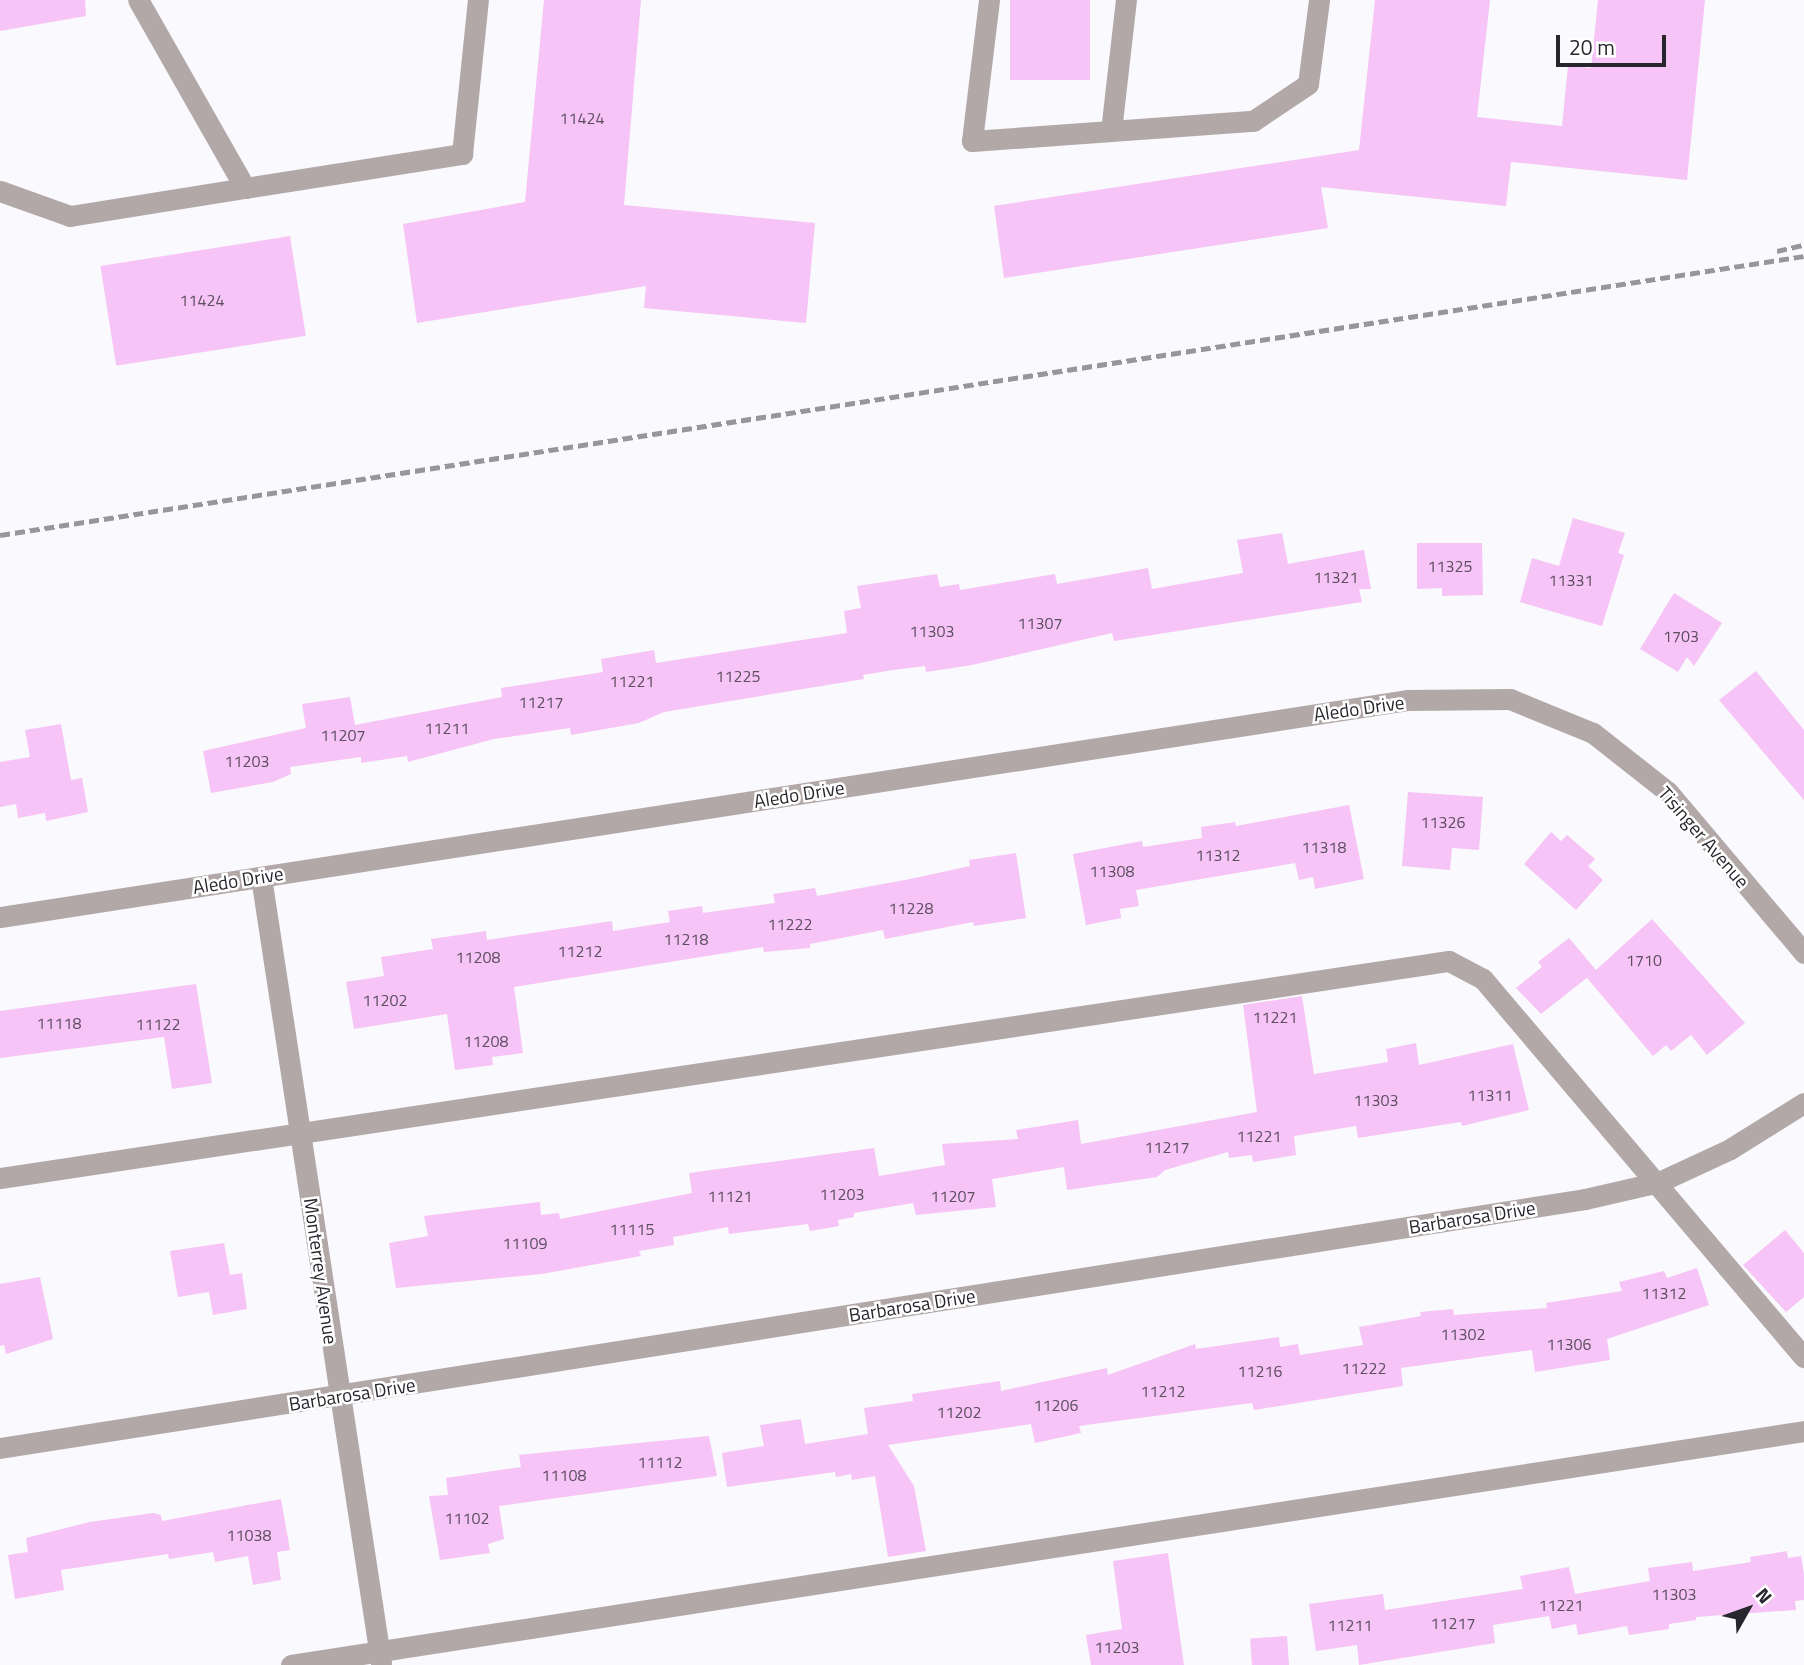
<!DOCTYPE html>
<html>
<head>
<meta charset="utf-8">
<style>
	body { margin:0 }
	#map { position:relative; width:1804px; height:1665px; overflow:hidden; background:#faf9fd; font-family:"Titillium Web",sans-serif }
	div>[style] { position:absolute }
	.building>* { inset:0; background:#f6c4f6; transform-origin:0 0 }
	.minor>* { height:21px; margin:-10.5px; padding:0 10.5px; transform-origin:10.5px; border-radius:10.5px; background:#b2a8a8 }
	.rail>* { height:5px; margin-top:-2.5px; transform-origin:0; background:repeating-linear-gradient(90deg,#97969b 0 10px,transparent 0 15px) }
	span { translate:-50% -50%; white-space:nowrap; text-align:center; line-height:1.15; -webkit-text-stroke:5px #fff; paint-order:stroke }
	.number-label { font-size:16px; color:#5c4e5f }
	.number-label span { -webkit-text-stroke-width:0 }
	.street-label { font-size:19px; color:#28262d }
	.north { position:absolute; left:1713px; top:1574px; width:70px; height:70px; -webkit-text-stroke:5px #fff; paint-order:stroke; rotate:50deg; font-size:19px; font-weight:700; line-height:28px; text-align:center; color:#28262d }
	.north::after { content:''; display:block; margin:auto; width:24px; height:32px; background:#28262d; clip-path:polygon(50% 0,100% 100%,50% 72%,0 100%) }
	.scale { position:absolute; left:1556px; top:35px; width:110px; height:32px; box-sizing:border-box; border:4px solid #28262d; border-top:0; padding-left:9px; font-size:21px; line-height:24px; white-space:nowrap; color:#28262d; -webkit-text-stroke:5px #fff; paint-order:stroke }
</style>
</head>
<body>
<div id="map">
	<div class="building">
		<i style="clip-path:polygon(0 0,85px 0,86px 16px,0 31px)"></i>
		<i style="clip-path:polygon(544px 0,641px 0,624px 205px,815px 223px,806px 323px,644px 308px,646px 286px,417px 323px,403px 224px,525px 202px)"></i>
		<i style="left:1010px;top:0;width:80px;height:80px"></i>
		<i style="clip-path:polygon(1375px 0,1490px 0,1477px 117px,1562px 126px,1568px 66px,1591px 68px,1598px 0,1705px 0,1687px 180px,1511px 162px,1506px 206px,1321px 187px,1328px 228px,1004px 278px,994px 206px,1359px 150px)"></i>
		<i style="left:290px;top:236px;width:101px;height:192px;rotate:81deg"></i>
		<i style="clip-path:polygon(1573px 518px,1625px 533px,1618px 553px,1624px 555px,1602px 626px,1520px 602px,1532px 558px,1559px 566px)"></i>
		<i style="clip-path:polygon(1282px 533px,1288px 564px,1364px 550px,1371px 589px,1359px 589px,1362px 602px,1114px 641px,1112px 633px,972px 665px,926px 672px,925px 666px,893px 670px,863px 675px,864px 679px,664px 712px,639px 723px,571px 735px,570px 728px,494px 739px,408px 762px,407px 756px,361px 763px,361px 757px,290px 767px,291px 774px,273px 782px,211px 793px,203px 751px,306px 728px,302px 704px,350px 697px,355px 725px,502px 697px,501px 688px,603px 672px,601px 659px,654px 650px,656px 663px,847px 633px,844px 611px,861px 608px,857px 586px,937px 574px,940px 587px,959px 584px,960px 590px,1055px 574px,1057px 584px,1148px 568px,1152px 589px,1243px 573px,1237px 540px)"></i>
		<i style="clip-path:polygon(1417px 543px,1482px 543px,1483px 595px,1442px 596px,1442px 588px,1417px 589px)"></i>
		<i style="clip-path:polygon(1674px 593px,1722px 623px,1694px 666px,1687px 657px,1678px 672px,1640px 649px)"></i>
		<i style="clip-path:polygon(1756px 671px,1804px 730px,1804px 800px,1719px 700px)"></i>
		<i style="clip-path:polygon(61px 724px,71px 780px,82px 778px,88px 812px,46px 821px,45px 813px,18px 818px,16px 804px,0 807px,0 762px,30px 757px,25px 730px)"></i>
		<i style="clip-path:polygon(1408px 792px,1483px 797px,1479px 850px,1452px 848px,1450px 870px,1402px 866px)"></i>
		<i style="clip-path:polygon(1349px 805px,1364px 879px,1315px 889px,1313px 877px,1299px 880px,1295px 863px,1136px 890px,1139px 906px,1120px 909px,1121px 918px,1086px 925px,1073px 854px,1142px 841px,1143px 847px,1202px 838px,1201px 827px,1235px 822px,1236px 826px)"></i>
		<i style="clip-path:polygon(1551px 832px,1561px 841px,1567px 835px,1595px 859px,1588px 866px,1603px 880px,1576px 910px,1524px 864px)"></i>
		<i style="clip-path:polygon(1016px 853px,1026px 918px,974px 926px,973px 922px,885px 939px,883px 930px,810px 944px,810px 948px,764px 952px,763px 947px,514px 987px,523px 1053px,492px 1057px,493px 1065px,455px 1070px,447px 1014px,354px 1029px,346px 982px,384px 976px,381px 957px,433px 949px,431px 939px,486px 931px,487px 940px,612px 921px,613px 931px,670px 922px,668px 911px,702px 906px,703px 913px,775px 903px,773px 894px,815px 888px,817px 896px,910px 879px,970px 866px,969px 860px)"></i>
		<i style="clip-path:polygon(1652px 919px,1745px 1023px,1707px 1055px,1691px 1035px,1671px 1051px,1666px 1045px,1653px 1056px,1587px 978px,1593px 973px,1541px 1014px,1516px 988px,1542px 967px,1538px 962px,1569px 938px,1596px 970px)"></i>
		<i style="clip-path:polygon(196px 984px,212px 1083px,172px 1089px,164px 1037px,0 1058px,0 1011px)"></i>
		<i style="clip-path:polygon(1302px 996px,1314px 1074px,1388px 1062px,1386px 1049px,1416px 1043px,1419px 1065px,1513px 1044px,1529px 1110px,1462px 1126px,1461px 1122px,1358px 1138px,1356px 1126px,1294px 1136px,1296px 1155px,1253px 1162px,1252px 1155px,1229px 1158px,1228px 1152px,1165px 1170px,1157px 1177px,1067px 1190px,1064px 1167px,992px 1179px,996px 1207px,916px 1215px,913px 1203px,854px 1213px,854px 1217px,838px 1220px,839px 1226px,810px 1231px,808px 1224px,729px 1234px,728px 1227px,673px 1237px,674px 1245px,639px 1251px,641px 1256px,542px 1274px,396px 1288px,389px 1243px,428px 1236px,424px 1216px,540px 1202px,541px 1215px,559px 1213px,560px 1219px,692px 1193px,689px 1173px,874px 1148px,879px 1176px,945px 1165px,942px 1144px,1018px 1139px,1016px 1130px,1078px 1120px,1081px 1144px,1257px 1112px,1243px 1005px)"></i>
		<i style="clip-path:polygon(1785px 1230px,1804px 1253px,1804px 1297px,1786px 1312px,1743px 1265px)"></i>
		<i style="clip-path:polygon(224px 1243px,230px 1275px,242px 1273px,247px 1309px,213px 1315px,209px 1292px,178px 1297px,170px 1251px)"></i>
		<i style="clip-path:polygon(1697px 1268px,1709px 1305px,1607px 1339px,1610px 1360px,1535px 1372px,1532px 1350px,1401px 1368px,1403px 1386px,1254px 1410px,1252px 1403px,1079px 1426px,1081px 1433px,1035px 1443px,1031px 1424px,888px 1445px,914px 1486px,926px 1551px,888px 1557px,875px 1476px,852px 1480px,851px 1474px,836px 1477px,835px 1472px,727px 1487px,722px 1453px,764px 1446px,760px 1425px,801px 1419px,805px 1444px,868px 1434px,864px 1408px,913px 1401px,912px 1394px,1000px 1381px,1001px 1391px,1107px 1368px,1108px 1375px,1195px 1344px,1196px 1349px,1279px 1337px,1280px 1347px,1298px 1344px,1300px 1355px,1363px 1345px,1359px 1327px,1421px 1316px,1420px 1312px,1453px 1309px,1454px 1315px,1547px 1308px,1546px 1303px,1622px 1291px,1619px 1282px,1664px 1271px,1667px 1278px)"></i>
		<i style="clip-path:polygon(40px 1277px,53px 1339px,6px 1354px,4px 1345px,0 1346px,0 1284px)"></i>
		<i style="clip-path:polygon(709px 1436px,717px 1476px,499px 1506px,504px 1539px,488px 1544px,490px 1553px,440px 1560px,429px 1496px,448px 1495px,446px 1478px,521px 1467px,519px 1455px)"></i>
		<i style="clip-path:polygon(281px 1499px,290px 1550px,277px 1552px,281px 1580px,253px 1585px,248px 1556px,215px 1562px,213px 1552px,169px 1559px,168px 1554px,61px 1570px,64px 1590px,15px 1599px,8px 1555px,28px 1552px,26px 1538px,90px 1522px,153px 1513px,161px 1515px,162px 1521px)"></i>
		<i style="clip-path:polygon(1787px 1551px,1788px 1558px,1801px 1556px,1804px 1574px,1804px 1600px,1795px 1601px,1796px 1610px,1696px 1617px,1696px 1620px,1669px 1624px,1669px 1629px,1629px 1635px,1627px 1626px,1578px 1635px,1576px 1624px,1552px 1629px,1549px 1616px,1493px 1625px,1495px 1643px,1359px 1665px,1357px 1645px,1316px 1651px,1309px 1604px,1383px 1594px,1385px 1610px,1523px 1589px,1520px 1576px,1569px 1567px,1575px 1594px,1650px 1581px,1648px 1568px,1692px 1562px,1693px 1571px,1751px 1562px,1750px 1557px)"></i>
		<i style="clip-path:polygon(1168px 1553px,1184px 1665px,1091px 1665px,1086px 1635px,1122px 1629px,1113px 1561px)"></i>
		<i style="left:1287px;top:1636px;width:29px;height:37px;rotate:86deg"></i>
	</div>
	<div class="minor">
		<i style="left:989px;top:0;width:142px;rotate:96.9deg"></i>
		<i style="left:972px;top:141px;width:282px;rotate:-4.1deg"></i>
		<i style="left:1253px;top:121px;width:66px;rotate:-33.9deg"></i>
		<i style="left:1308px;top:84px;width:85px;rotate:-82.5deg"></i>
		<i style="left:1111px;top:131px;width:132px;rotate:-83.5deg"></i>
		<i style="left:245px;top:188px;width:220px;rotate:-8.9deg"></i>
		<i style="left:462px;top:154px;width:155px;rotate:-84.1deg"></i>
		<i style="left:0;top:191px;width:74px;rotate:19.7deg"></i>
		<i style="left:70px;top:216px;width:177px;rotate:-9.1deg"></i>
		<i style="left:245px;top:188px;width:216px;rotate:-119.6deg"></i>
		<i style="left:261px;top:877px;width:795px;rotate:81.32deg"></i>
		<i style="left:0;top:917px;width:1425px;rotate:-8.76deg"></i>
		<i style="left:1408px;top:700px;width:102px;rotate:-0.6deg"></i>
		<i style="left:1510px;top:699px;width:90px;rotate:22.3deg"></i>
		<i style="left:1593px;top:733px;width:95px;rotate:38.2deg"></i>
		<i style="left:1668px;top:792px;width:211px;rotate:49.8deg"></i>
		<i style="left:0;top:1178px;width:1465px;rotate:-8.52deg"></i>
		<i style="left:1449px;top:961px;width:38px;rotate:28deg"></i>
		<i style="left:1483px;top:979px;width:496px;rotate:49.7deg"></i>
		<i style="left:0;top:1448px;width:1604px;rotate:-8.93deg"></i>
		<i style="left:1585px;top:1199px;width:76px;rotate:-12.9deg"></i>
		<i style="left:1659px;top:1182px;width:78px;rotate:-24.9deg"></i>
		<i style="left:1730px;top:1149px;width:87px;rotate:-31.9deg"></i>
		<i style="left:291px;top:1665px;width:1531px;rotate:-8.79deg"></i>
	</div>
	<div class="rail">
		<i style="left:1777px;top:251px;width:28px;rotate:-13deg"></i>
		<i style="left:0;top:535px;width:1825px;rotate:-8.79deg"></i>
	</div>
	<div class="number-label">
		<span style="left:582px;top:118px">11424</span>
		<span style="left:202px;top:300px">11424</span>
		<span style="left:1450px;top:566px">11325</span>
		<span style="left:1336px;top:577px">11321</span>
		<span style="left:1571px;top:580px">11331</span>
		<span style="left:1040px;top:623px">11307</span>
		<span style="left:932px;top:631px">11303</span>
		<span style="left:1681px;top:636px">1703</span>
		<span style="left:738px;top:676px">11225</span>
		<span style="left:632px;top:681px">11221</span>
		<span style="left:541px;top:702px">11217</span>
		<span style="left:447px;top:728px">11211</span>
		<span style="left:343px;top:735px">11207</span>
		<span style="left:247px;top:761px">11203</span>
		<span style="left:1443px;top:822px">11326</span>
		<span style="left:1324px;top:847px">11318</span>
		<span style="left:1218px;top:855px">11312</span>
		<span style="left:1112px;top:871px">11308</span>
		<span style="left:911px;top:908px">11228</span>
		<span style="left:790px;top:924px">11222</span>
		<span style="left:686px;top:939px">11218</span>
		<span style="left:580px;top:951px">11212</span>
		<span style="left:478px;top:957px">11208</span>
		<span style="left:1644px;top:960px">1710</span>
		<span style="left:385px;top:1000px">11202</span>
		<span style="left:1275px;top:1017px">11221</span>
		<span style="left:59px;top:1023px">11118</span>
		<span style="left:158px;top:1024px">11122</span>
		<span style="left:486px;top:1041px">11208</span>
		<span style="left:1490px;top:1095px">11311</span>
		<span style="left:1376px;top:1100px">11303</span>
		<span style="left:1259px;top:1136px">11221</span>
		<span style="left:1167px;top:1147px">11217</span>
		<span style="left:842px;top:1194px">11203</span>
		<span style="left:730px;top:1196px">11121</span>
		<span style="left:953px;top:1196px">11207</span>
		<span style="left:632px;top:1229px">11115</span>
		<span style="left:525px;top:1243px">11109</span>
		<span style="left:1664px;top:1293px">11312</span>
		<span style="left:1463px;top:1334px">11302</span>
		<span style="left:1569px;top:1344px">11306</span>
		<span style="left:1364px;top:1368px">11222</span>
		<span style="left:1260px;top:1371px">11216</span>
		<span style="left:1163px;top:1391px">11212</span>
		<span style="left:1056px;top:1405px">11206</span>
		<span style="left:959px;top:1412px">11202</span>
		<span style="left:660px;top:1462px">11112</span>
		<span style="left:564px;top:1475px">11108</span>
		<span style="left:467px;top:1518px">11102</span>
		<span style="left:249px;top:1535px">11038</span>
		<span style="left:1674px;top:1594px">11303</span>
		<span style="left:1561px;top:1605px">11221</span>
		<span style="left:1453px;top:1623px">11217</span>
		<span style="left:1350px;top:1625px">11211</span>
		<span style="left:1117px;top:1647px">11203</span>
	</div>
	<div class="street-label">
		<span style="left:1359px;top:708px;rotate:-8deg">Aledo Drive</span>
		<span style="left:799px;top:794px;rotate:-9deg">Aledo Drive</span>
		<span style="left:1704px;top:837px;rotate:49deg">Tisinger Avenue</span>
		<span style="left:238px;top:880px;rotate:-9deg">Aledo Drive</span>
		<span style="left:1472px;top:1217px;rotate:-9deg">Barbarosa Drive</span>
		<span style="left:321px;top:1271px;rotate:82deg">Monterrey Avenue</span>
		<span style="left:912px;top:1305px;rotate:-9deg">Barbarosa Drive</span>
		<span style="left:352px;top:1394px;rotate:-9deg">Barbarosa Drive</span>
	</div>
	<div class="north">N</div>
	<div class="scale">20 m</div>
</div>
</body>
</html>
